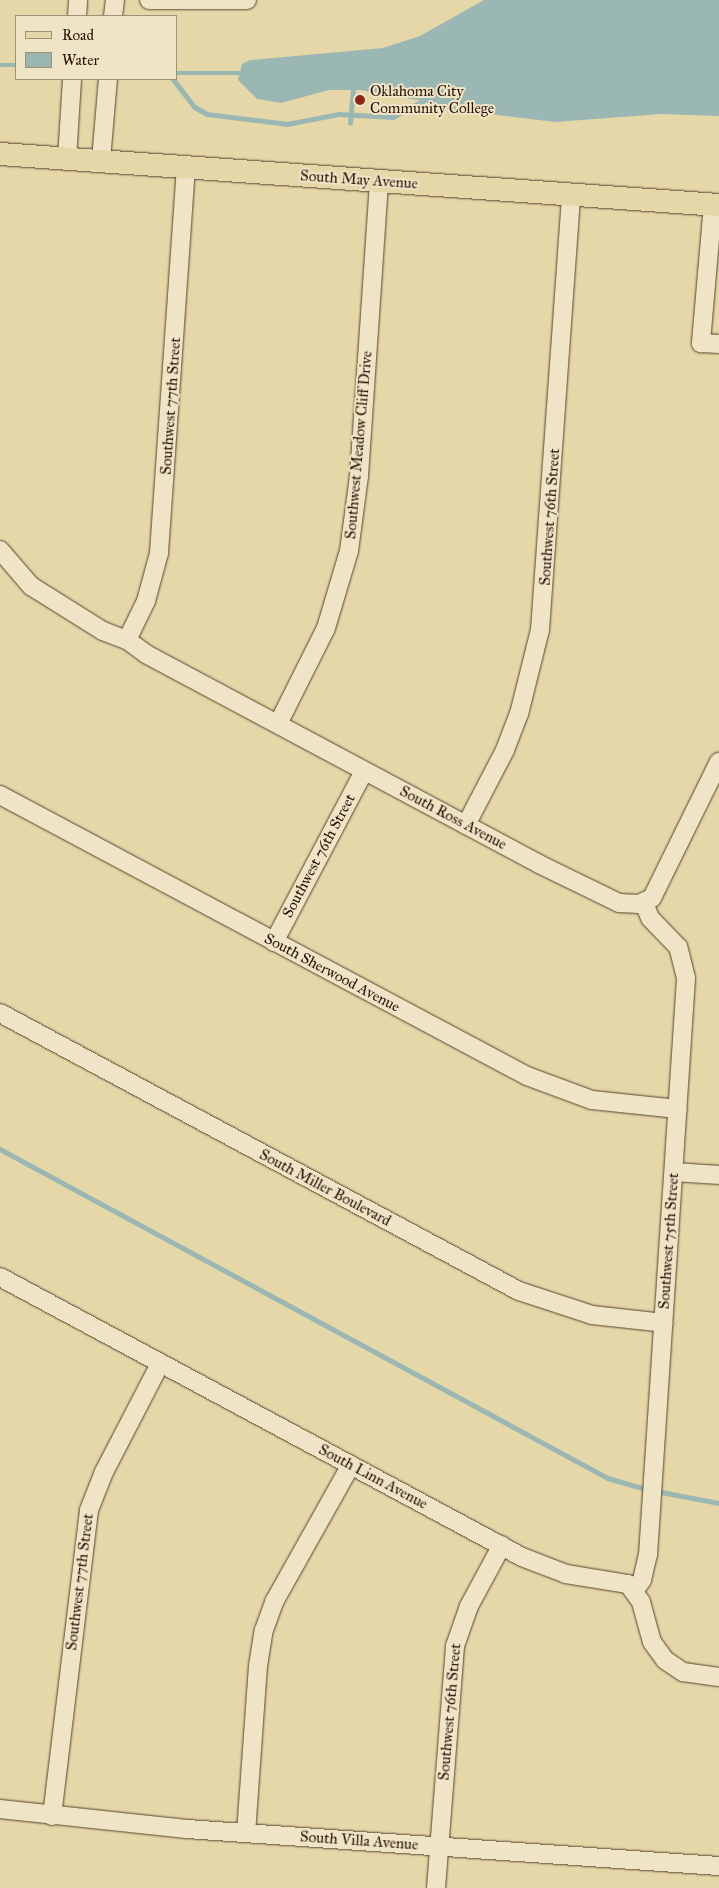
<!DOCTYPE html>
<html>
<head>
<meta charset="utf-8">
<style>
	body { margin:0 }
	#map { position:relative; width:719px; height:1888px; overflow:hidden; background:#e6d7a8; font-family:"IM FELL Great Primer",serif }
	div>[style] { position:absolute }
	.water>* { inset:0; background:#9ab7b3 }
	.stream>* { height:4.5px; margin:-2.25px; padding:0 2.25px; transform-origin:2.25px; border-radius:2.25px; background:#9ab7b3 }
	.roads { filter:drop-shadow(0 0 1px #56422e) drop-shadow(0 0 1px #56422e) }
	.minor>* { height:18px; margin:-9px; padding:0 9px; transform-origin:9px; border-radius:9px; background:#efe5c6 }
	.major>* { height:22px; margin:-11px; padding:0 11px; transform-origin:11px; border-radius:11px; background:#e6d7a8 }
	.dots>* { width:14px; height:14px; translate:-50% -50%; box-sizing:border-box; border:2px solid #efe5c6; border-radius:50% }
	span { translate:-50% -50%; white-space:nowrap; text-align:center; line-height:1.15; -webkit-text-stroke:4px #efe5c6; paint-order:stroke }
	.poi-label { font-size:15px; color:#261006 }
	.left { translate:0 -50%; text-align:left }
	.street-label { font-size:15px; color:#261006 }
	.legend { position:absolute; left:15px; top:15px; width:162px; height:65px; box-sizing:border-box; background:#efe5c6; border:1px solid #9f9079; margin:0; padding:6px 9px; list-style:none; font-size:15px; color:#261006 }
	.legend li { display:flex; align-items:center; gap:10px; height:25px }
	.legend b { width:25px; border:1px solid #9f9079 }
</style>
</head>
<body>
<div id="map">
	<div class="water">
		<i style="clip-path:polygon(484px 0,719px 0,719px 116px,661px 114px,555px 122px,442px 108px,423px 101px,360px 90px,329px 90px,281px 103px,257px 99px,238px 80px,242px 64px,250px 60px,383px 48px,420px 36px)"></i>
	</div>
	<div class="stream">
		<i style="left:0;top:65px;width:16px"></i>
		<i style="left:176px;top:73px;width:69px"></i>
		<i style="left:173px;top:79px;width:36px;rotate:52deg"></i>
		<i style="left:195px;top:107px;width:14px;rotate:30deg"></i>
		<i style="left:207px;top:114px;width:81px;rotate:7.1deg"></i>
		<i style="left:287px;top:124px;width:53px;rotate:-10.9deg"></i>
		<i style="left:339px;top:114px;width:54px;rotate:3.2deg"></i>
		<i style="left:393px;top:117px;width:34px;rotate:-28deg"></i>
		<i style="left:350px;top:123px;width:36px;rotate:-85deg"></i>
		<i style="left:0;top:1149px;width:691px;rotate:28.42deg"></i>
		<i style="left:608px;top:1478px;width:43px;rotate:16.3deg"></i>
		<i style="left:656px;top:1491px;width:64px;rotate:10.8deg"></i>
	</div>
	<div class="roads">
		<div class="minor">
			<i style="left:149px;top:0;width:98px"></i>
			<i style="left:77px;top:16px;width:16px;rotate:-86deg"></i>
			<i style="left:113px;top:16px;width:16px;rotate:-83deg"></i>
			<i style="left:67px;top:159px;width:80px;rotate:-86.4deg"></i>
			<i style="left:101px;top:160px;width:81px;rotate:-85.1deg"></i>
			<i style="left:713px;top:205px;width:139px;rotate:95deg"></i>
			<i style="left:701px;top:343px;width:18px;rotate:3deg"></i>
			<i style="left:0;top:550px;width:48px;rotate:49.3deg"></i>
			<i style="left:31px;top:586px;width:85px;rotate:32deg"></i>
			<i style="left:103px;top:631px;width:26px;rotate:21deg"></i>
			<i style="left:127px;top:640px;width:24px;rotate:36deg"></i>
			<i style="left:146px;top:654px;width:446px;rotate:28.1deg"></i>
			<i style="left:539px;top:864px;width:89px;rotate:26deg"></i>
			<i style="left:619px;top:903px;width:20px;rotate:3deg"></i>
			<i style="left:639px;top:904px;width:14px;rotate:-25deg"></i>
			<i style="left:652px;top:898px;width:152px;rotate:-63.8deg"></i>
			<i style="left:127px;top:640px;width:43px;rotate:-64deg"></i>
			<i style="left:146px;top:601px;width:50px;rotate:-74.8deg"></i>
			<i style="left:159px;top:553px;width:387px;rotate:-86deg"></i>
			<i style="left:278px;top:724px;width:107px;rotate:-63.4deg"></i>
			<i style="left:326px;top:628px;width:80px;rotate:-73.4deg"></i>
			<i style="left:349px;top:551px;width:76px;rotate:-82.4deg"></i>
			<i style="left:359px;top:476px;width:296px;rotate:-86.1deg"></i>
			<i style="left:0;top:795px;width:597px;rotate:28.07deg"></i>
			<i style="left:527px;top:1076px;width:69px;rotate:20.3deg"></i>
			<i style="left:592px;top:1100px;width:86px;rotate:6deg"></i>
			<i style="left:466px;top:825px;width:85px;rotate:-62.5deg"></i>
			<i style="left:505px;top:750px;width:39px;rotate:-69deg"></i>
			<i style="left:519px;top:714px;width:87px;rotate:-76deg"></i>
			<i style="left:540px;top:630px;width:436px;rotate:-85.9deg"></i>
			<i style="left:274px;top:942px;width:193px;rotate:-62.2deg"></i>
			<i style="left:0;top:1013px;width:589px;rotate:28.18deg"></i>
			<i style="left:519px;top:1291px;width:77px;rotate:18.2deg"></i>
			<i style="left:592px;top:1315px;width:72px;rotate:6.3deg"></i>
			<i style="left:674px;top:1172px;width:45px;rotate:3.8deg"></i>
			<i style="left:0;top:1277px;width:592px;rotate:28.21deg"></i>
			<i style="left:522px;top:1557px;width:47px;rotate:21.1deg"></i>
			<i style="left:566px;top:1574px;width:63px;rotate:9.2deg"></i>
			<i style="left:628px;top:1584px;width:22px;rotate:54deg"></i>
			<i style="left:641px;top:1602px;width:41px;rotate:74.6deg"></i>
			<i style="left:652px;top:1642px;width:22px;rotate:54deg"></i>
			<i style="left:665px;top:1660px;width:22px;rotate:34deg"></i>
			<i style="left:683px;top:1672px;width:36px;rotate:8deg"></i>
			<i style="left:635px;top:1590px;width:12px;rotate:-55deg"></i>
			<i style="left:642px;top:1580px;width:26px;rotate:-77deg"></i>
			<i style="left:648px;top:1555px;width:578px;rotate:-86.23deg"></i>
			<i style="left:686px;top:978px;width:32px;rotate:-104deg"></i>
			<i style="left:678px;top:947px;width:40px;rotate:-134deg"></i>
			<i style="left:650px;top:918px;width:16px;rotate:-112deg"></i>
			<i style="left:0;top:1809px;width:188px;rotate:6.1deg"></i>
			<i style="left:187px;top:1829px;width:533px;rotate:3.98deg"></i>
			<i style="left:52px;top:1816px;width:308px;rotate:-83.1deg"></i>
			<i style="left:89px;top:1510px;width:41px;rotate:-68.5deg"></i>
			<i style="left:104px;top:1472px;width:122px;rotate:-62.6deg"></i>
			<i style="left:246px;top:1833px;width:167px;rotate:-85.9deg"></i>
			<i style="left:258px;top:1666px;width:36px;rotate:-81deg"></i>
			<i style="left:264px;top:1630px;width:30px;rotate:-70deg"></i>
			<i style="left:274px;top:1602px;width:157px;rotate:-60.7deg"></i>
			<i style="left:436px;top:1888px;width:243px;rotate:-85.5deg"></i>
			<i style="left:455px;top:1646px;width:42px;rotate:-70.7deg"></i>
			<i style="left:469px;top:1606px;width:69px;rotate:-61.6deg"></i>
		</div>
		<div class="major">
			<i style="left:0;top:154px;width:721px;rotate:4.06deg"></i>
		</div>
	</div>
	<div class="dots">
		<i style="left:360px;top:100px;background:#8f2418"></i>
	</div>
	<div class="poi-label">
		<span class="left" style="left:370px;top:100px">Oklahoma City<br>Community College</span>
	</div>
	<div class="street-label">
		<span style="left:359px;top:180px;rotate:4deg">South May Avenue</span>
		<span style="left:171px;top:406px;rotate:-86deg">Southwest 77th Street</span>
		<span style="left:359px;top:445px;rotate:-85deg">Southwest Meadow Cliff Drive</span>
		<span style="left:550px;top:517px;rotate:-86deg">Southwest 76th Street</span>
		<span style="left:453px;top:818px;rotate:28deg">South Ross Avenue</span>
		<span style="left:319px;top:856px;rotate:-62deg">Southwest 76th Street</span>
		<span style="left:332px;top:973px;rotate:28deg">South Sherwood Avenue</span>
		<span style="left:325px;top:1188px;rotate:28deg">South Miller Boulevard</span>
		<span style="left:669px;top:1241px;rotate:-86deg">Southwest 75th Street</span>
		<span style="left:373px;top:1477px;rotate:28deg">South Linn Avenue</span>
		<span style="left:80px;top:1582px;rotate:-83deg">Southwest 77th Street</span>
		<span style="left:450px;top:1712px;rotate:-85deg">Southwest 76th Street</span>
		<span style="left:359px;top:1841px;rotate:4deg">South Villa Avenue</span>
	</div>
	<ul class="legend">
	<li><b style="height:6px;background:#e6d7a8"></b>Road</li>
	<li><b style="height:14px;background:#9ab7b3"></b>Water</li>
	</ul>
</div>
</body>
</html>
